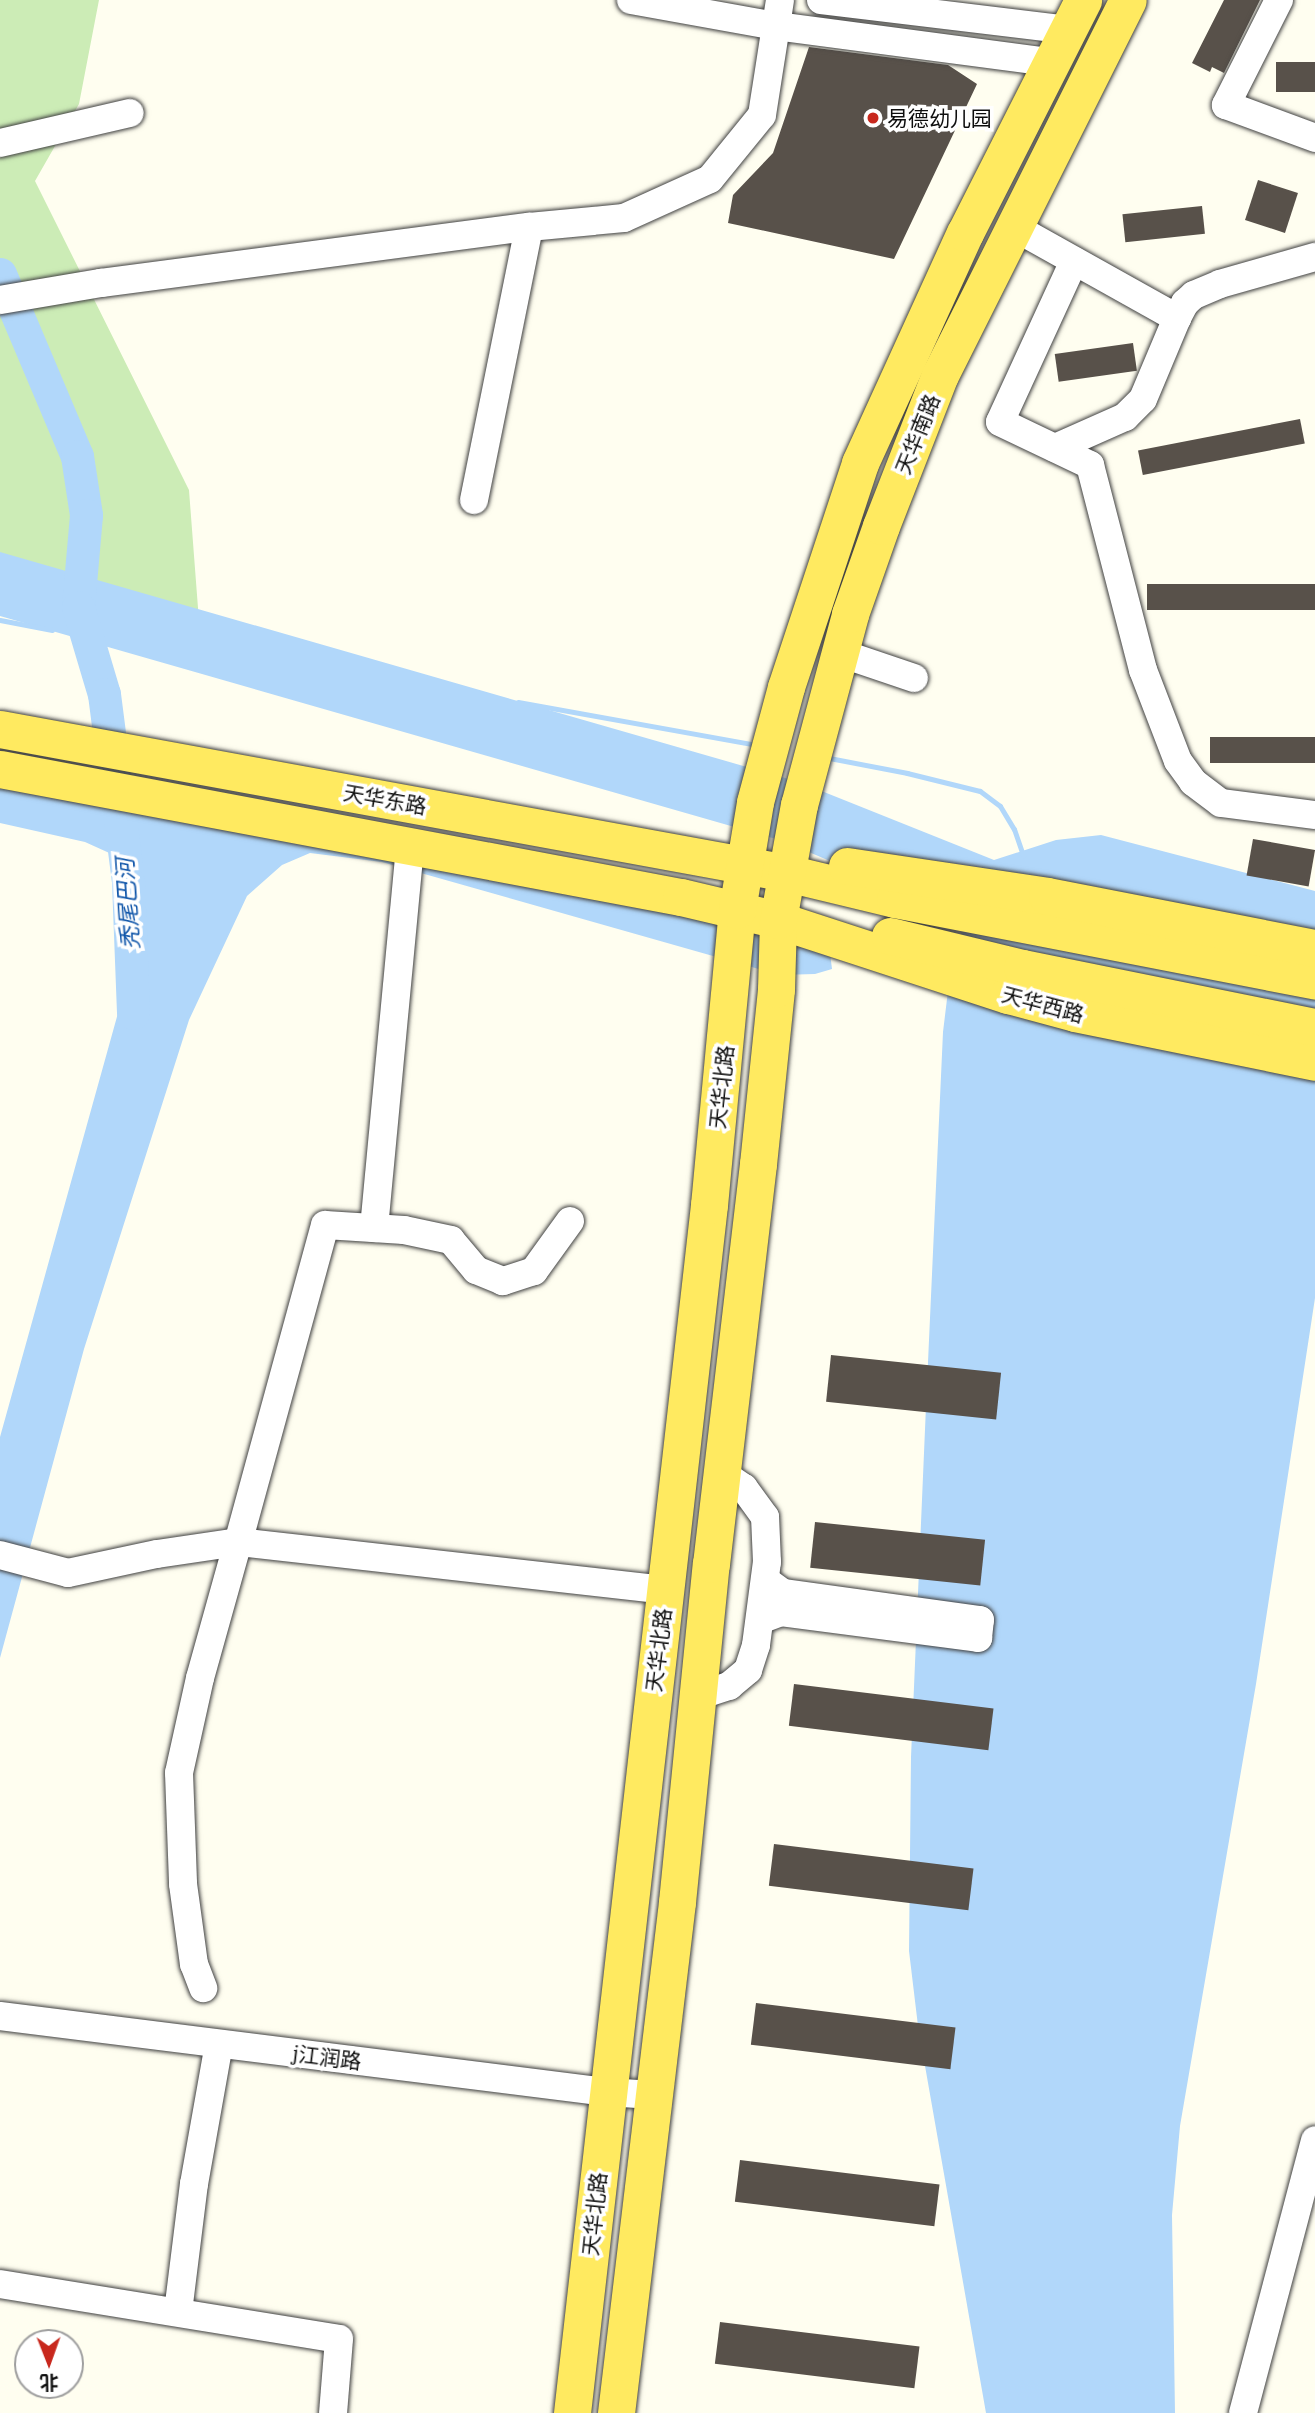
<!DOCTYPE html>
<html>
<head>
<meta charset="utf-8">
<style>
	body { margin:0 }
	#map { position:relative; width:1315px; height:2413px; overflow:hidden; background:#fffef0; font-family:"IBM Plex Serif","Noto Sans SC",serif }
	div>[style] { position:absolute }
	.green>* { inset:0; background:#ccecb6 }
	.water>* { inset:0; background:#b1d7fa }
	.stream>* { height:5px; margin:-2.5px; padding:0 2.5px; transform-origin:2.5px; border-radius:2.5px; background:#b1d7fa }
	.river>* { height:33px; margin:-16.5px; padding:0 16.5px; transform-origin:16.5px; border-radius:16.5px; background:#b1d7fa }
	.building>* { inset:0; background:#58514a; transform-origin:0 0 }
	.roads { filter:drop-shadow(0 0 2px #414141) drop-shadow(0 0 2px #414141) }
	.minor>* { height:28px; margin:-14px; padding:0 14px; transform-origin:14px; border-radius:14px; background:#fff }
	.major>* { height:37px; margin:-18.5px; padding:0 18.5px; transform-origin:18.5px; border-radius:18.5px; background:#ffea60 }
	.dots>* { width:19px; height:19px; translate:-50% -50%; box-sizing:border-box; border:4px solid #fff; border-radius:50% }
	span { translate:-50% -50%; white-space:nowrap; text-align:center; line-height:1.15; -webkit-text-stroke:7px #fff; paint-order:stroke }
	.poi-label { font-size:21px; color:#0e0e0e }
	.left { translate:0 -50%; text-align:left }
	.street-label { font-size:21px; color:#0e0e0e }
	.water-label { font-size:23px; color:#0f55a9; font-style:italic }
	.north { position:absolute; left:14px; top:2329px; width:70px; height:70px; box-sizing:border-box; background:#fff; border:2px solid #9f9f9f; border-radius:50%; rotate:179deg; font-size:19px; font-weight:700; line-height:28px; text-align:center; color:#0e0e0e }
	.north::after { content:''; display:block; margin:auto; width:24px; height:32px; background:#c8281d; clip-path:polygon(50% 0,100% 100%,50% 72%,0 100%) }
</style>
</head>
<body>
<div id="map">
	<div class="green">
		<i style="clip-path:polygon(0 0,99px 0,79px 104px,35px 181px,189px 490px,199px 621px,0 556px)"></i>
	</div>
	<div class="water">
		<i style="clip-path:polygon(0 552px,799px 782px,994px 860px,1056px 840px,1101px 835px,1315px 891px,1315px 1298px,1256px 1684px,1180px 2126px,1172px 2215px,1175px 2413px,986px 2413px,918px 2026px,909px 1951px,911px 1757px,926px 1406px,943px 1032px,952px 958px,966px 919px,783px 841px,0 616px)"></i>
		<i style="clip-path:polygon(0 770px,394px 828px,830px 953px,832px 969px,815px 974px,780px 975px,382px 862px,310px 853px,282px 865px,247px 896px,189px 1020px,84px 1349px,0 1658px,0 1437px,135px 952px,143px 898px,127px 861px,85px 842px,0 823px)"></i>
	</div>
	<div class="stream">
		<i style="left:0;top:620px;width:53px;rotate:10.9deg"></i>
		<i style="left:518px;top:702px;width:242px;rotate:10.2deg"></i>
		<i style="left:824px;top:757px;width:85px;rotate:10.9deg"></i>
		<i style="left:907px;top:773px;width:75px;rotate:13.9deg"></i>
		<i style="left:980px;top:791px;width:25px;rotate:37deg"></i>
		<i style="left:1000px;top:806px;width:27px;rotate:59deg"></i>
		<i style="left:1014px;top:829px;width:28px;rotate:71deg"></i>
	</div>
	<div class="river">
		<i style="left:0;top:274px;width:198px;rotate:67.1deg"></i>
		<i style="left:77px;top:456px;width:60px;rotate:81.3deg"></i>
		<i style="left:86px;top:515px;width:92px;rotate:95deg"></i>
		<i style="left:78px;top:607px;width:91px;rotate:73.4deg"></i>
		<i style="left:104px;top:694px;width:190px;rotate:82.7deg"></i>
		<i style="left:128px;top:882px;width:131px;rotate:87.8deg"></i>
	</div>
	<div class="building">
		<i style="clip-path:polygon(1224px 0,1260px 0,1224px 73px,1212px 67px,1210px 72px,1192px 63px)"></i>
		<i style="clip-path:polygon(809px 47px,948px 65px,977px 84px,894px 259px,728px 223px,733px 195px,773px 153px)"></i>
		<i style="left:1315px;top:62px;width:30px;height:39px;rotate:90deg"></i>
		<i style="left:1258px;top:180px;width:42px;height:42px;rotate:18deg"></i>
		<i style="left:1202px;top:206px;width:28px;height:80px;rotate:84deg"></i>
		<i style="left:1133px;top:343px;width:28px;height:79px;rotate:82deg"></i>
		<i style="left:1300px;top:419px;width:25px;height:165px;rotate:79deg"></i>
		<i style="left:1315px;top:584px;width:26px;height:168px;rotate:90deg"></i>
		<i style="left:1315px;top:737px;width:26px;height:105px;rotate:90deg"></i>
		<i style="left:1253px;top:839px;width:63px;height:37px;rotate:10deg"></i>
		<i style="left:831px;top:1355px;width:171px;height:47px;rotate:6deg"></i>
		<i style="left:815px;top:1522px;width:171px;height:46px;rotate:6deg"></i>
		<i style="left:794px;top:1684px;width:201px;height:42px;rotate:7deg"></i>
		<i style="left:774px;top:1844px;width:201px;height:42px;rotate:7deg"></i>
		<i style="left:756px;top:2003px;width:201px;height:42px;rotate:7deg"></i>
		<i style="left:740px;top:2160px;width:201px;height:42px;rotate:7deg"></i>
		<i style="left:720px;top:2322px;width:201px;height:42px;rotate:7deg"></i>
	</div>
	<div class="roads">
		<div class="minor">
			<i style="left:631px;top:0;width:147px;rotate:10.2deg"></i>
			<i style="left:776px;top:26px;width:276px;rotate:7.5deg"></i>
			<i style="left:821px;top:0;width:249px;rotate:6.9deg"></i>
			<i style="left:1279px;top:0;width:118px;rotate:116.8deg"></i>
			<i style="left:1226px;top:105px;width:95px;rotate:20.3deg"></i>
			<i style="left:0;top:143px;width:133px;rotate:-13deg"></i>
			<i style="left:1014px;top:227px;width:187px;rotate:29.2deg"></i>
			<i style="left:1074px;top:261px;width:177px;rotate:114.7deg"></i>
			<i style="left:1000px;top:422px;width:100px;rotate:25.5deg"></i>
			<i style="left:1090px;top:465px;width:212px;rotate:75.5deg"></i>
			<i style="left:1143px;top:670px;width:97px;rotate:69deg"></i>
			<i style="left:1178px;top:761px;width:26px;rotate:54deg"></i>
			<i style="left:1193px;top:782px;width:35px;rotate:37deg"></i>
			<i style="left:1221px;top:803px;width:95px;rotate:7.3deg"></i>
			<i style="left:0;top:300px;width:102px;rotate:-9.6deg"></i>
			<i style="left:101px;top:283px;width:432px;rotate:-7.5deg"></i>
			<i style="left:529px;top:227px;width:95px;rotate:-5.4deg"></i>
			<i style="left:624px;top:218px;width:94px;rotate:-24.4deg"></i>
			<i style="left:710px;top:179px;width:82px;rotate:-50.9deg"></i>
			<i style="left:762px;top:115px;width:116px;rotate:-81.1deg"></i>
			<i style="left:1055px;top:448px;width:77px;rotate:-23.9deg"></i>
			<i style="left:1125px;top:417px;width:25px;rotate:-45deg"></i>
			<i style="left:1143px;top:399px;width:88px;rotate:-67.2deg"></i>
			<i style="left:1177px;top:318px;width:17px;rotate:-62deg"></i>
			<i style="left:1185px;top:303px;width:12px;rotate:-42deg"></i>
			<i style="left:1194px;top:295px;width:28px;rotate:-23deg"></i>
			<i style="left:1220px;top:284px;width:99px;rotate:-15.9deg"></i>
			<i style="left:474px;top:500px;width:278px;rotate:-78.6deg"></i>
			<i style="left:840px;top:653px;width:78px;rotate:18.7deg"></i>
			<i style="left:570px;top:1221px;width:62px;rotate:125.8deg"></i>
			<i style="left:534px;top:1271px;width:33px;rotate:162deg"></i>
			<i style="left:503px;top:1281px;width:29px;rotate:-158deg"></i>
			<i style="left:476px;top:1270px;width:39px;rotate:-130deg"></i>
			<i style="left:451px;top:1240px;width:48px;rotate:-168deg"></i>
			<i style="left:404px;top:1230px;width:79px;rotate:-176.4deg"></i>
			<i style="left:325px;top:1225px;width:329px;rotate:105.3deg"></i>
			<i style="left:238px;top:1542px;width:429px;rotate:6.4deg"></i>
			<i style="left:374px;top:1228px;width:384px;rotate:-84.6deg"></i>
			<i style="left:0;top:1555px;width:70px;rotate:14.8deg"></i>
			<i style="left:68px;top:1573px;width:91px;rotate:-12.1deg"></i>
			<i style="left:157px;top:1554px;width:82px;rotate:-8.4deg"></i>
			<i style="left:238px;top:1542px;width:141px;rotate:105.6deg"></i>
			<i style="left:200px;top:1678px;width:97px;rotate:102.5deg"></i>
			<i style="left:179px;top:1773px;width:111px;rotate:87.9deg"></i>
			<i style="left:183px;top:1884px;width:81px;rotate:82.2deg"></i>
			<i style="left:194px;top:1964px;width:26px;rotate:69deg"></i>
			<i style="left:760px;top:1620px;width:22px;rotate:-21deg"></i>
			<i style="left:781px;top:1612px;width:199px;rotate:7.5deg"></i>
			<i style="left:978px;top:1638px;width:18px;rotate:-84deg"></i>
			<i style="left:980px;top:1620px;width:199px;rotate:-172.2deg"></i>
			<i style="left:783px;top:1593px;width:22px;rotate:-144deg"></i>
			<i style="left:698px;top:1696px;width:33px;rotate:-18deg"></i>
			<i style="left:729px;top:1686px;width:25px;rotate:-40deg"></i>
			<i style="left:748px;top:1670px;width:26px;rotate:-72deg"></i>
			<i style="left:756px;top:1645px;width:84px;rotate:-82.5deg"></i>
			<i style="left:767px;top:1562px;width:45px;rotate:-92.5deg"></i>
			<i style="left:765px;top:1517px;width:36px;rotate:-126deg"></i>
			<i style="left:744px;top:1488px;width:27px;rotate:-146deg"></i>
			<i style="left:0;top:2016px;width:612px;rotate:7.14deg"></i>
			<i style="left:607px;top:2092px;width:46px;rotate:3.7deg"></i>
			<i style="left:0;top:2284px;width:343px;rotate:9.2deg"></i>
			<i style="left:339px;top:2339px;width:74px;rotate:94.6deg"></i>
			<i style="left:178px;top:2312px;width:129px;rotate:-82.9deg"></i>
			<i style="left:194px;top:2184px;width:142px;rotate:-79.9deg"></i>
			<i style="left:1243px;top:2413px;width:282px;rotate:-75.2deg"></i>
		</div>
		<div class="major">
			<i style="left:0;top:729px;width:800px;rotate:10.37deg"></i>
			<i style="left:787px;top:873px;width:111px;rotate:13.5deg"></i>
			<i style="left:895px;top:899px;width:428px;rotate:11deg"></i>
			<i style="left:0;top:769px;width:693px;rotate:10.65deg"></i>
			<i style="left:681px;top:897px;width:100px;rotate:13.3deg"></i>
			<i style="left:778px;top:920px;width:242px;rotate:18.1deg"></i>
			<i style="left:1008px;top:995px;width:69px;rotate:15deg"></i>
			<i style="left:1075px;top:1013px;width:245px;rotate:11.5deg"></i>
			<i style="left:847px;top:866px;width:202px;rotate:8.5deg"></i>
			<i style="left:1047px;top:896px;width:273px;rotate:11deg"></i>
			<i style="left:890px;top:936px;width:136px;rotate:13.6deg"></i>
			<i style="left:1022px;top:968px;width:299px;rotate:11.4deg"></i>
			<i style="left:572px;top:2413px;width:1216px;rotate:-83.53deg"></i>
			<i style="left:709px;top:1205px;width:296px;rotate:-84.6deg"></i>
			<i style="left:737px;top:910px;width:109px;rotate:-80.5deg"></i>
			<i style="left:755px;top:802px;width:119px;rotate:-74.9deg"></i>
			<i style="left:786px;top:687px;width:236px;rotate:-71.7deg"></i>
			<i style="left:860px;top:463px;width:253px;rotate:-65.5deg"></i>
			<i style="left:965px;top:233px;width:261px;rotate:-63.1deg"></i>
			<i style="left:616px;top:2413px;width:515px;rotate:-83.19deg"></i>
			<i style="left:677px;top:1902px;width:340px;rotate:-84.3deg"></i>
			<i style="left:711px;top:1564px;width:403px;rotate:-83.3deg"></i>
			<i style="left:758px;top:1164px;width:176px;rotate:-84.1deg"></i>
			<i style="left:776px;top:989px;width:69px;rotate:-88.3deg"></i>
			<i style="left:778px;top:920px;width:117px;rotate:-79.7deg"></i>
			<i style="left:799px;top:805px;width:198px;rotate:-75deg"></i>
			<i style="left:850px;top:614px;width:93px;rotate:-70.6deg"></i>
			<i style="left:881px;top:526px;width:162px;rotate:-68.7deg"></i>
			<i style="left:940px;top:375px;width:419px;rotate:-63.4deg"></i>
		</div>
	</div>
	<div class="dots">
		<i style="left:873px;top:118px;background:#c8281d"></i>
	</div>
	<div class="poi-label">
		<span class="left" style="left:887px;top:118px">易德幼儿园</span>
	</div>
	<div class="street-label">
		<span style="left:917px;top:434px;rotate:-68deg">天华南路</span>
		<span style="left:385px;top:799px;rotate:10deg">天华东路</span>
		<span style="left:1043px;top:1004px;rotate:15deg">天华西路</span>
		<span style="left:721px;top:1087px;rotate:-84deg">天华北路</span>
		<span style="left:658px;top:1650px;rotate:-83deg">天华北路</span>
		<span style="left:327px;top:2057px;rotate:7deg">j江润路</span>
		<span style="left:594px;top:2214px;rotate:-84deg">天华北路</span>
	</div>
	<div class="water-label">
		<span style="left:127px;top:904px;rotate:-94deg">秃尾巴河</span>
	</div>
	<div class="north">北</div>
</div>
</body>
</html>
